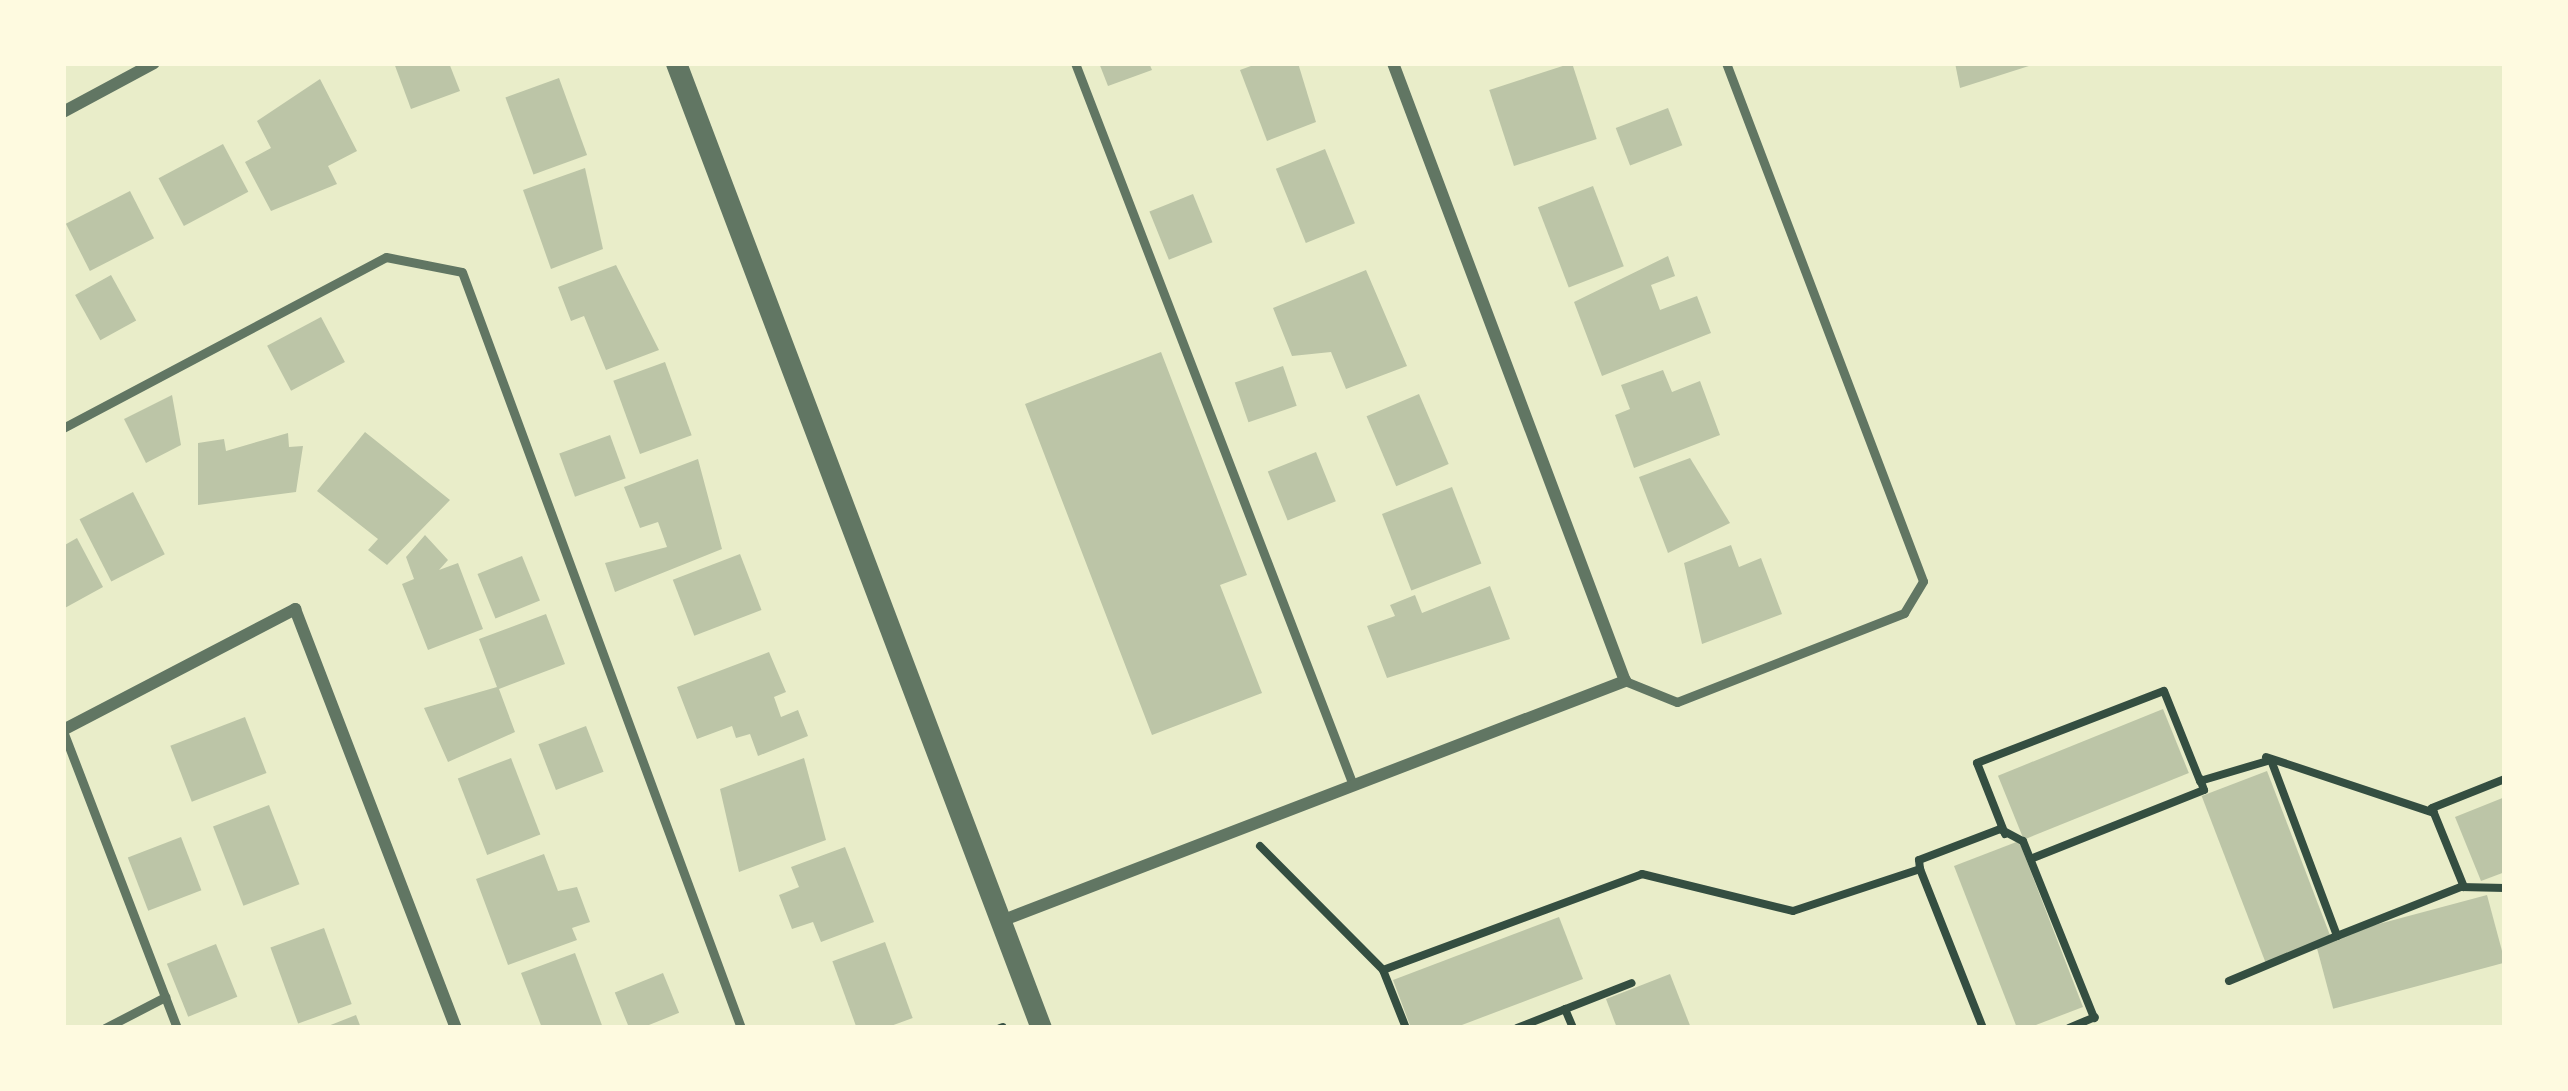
<!DOCTYPE html>
<html>
<head>
<meta charset="utf-8">
<style>
	body { margin:0 }
	#map { position:relative; width:2568px; height:1091px; overflow:hidden; background:#e9edc9; font-family:"PT Sans Narrow",sans-serif }
	div>[style] { position:absolute }
	.building>* { inset:0; background:#bcc5a7; transform-origin:0 0 }
	.path>* { height:8px; margin:-4px; padding:0 4px; transform-origin:4px; border-radius:4px; background:#344e41 }
	.service>* { height:9px; margin:-4.5px; padding:0 4.5px; transform-origin:4.5px; border-radius:4.5px; background:#617663 }
	.minor>* { height:12px; margin:-6px; padding:0 6px; transform-origin:6px; border-radius:6px; background:#617663 }
	.tertiary>* { height:21px; margin:-10.5px; padding:0 10.5px; transform-origin:10.5px; border-radius:10.5px; background:#617663 }
	span { translate:-50% -50%; white-space:nowrap; text-align:center; line-height:1.15; -webkit-text-stroke:12px #fefae0; paint-order:stroke }
	.frame { position:absolute; inset:0; border:66px solid #fefae0; pointer-events:none }
</style>
</head>
<body>
<div id="map">
	<div class="building">
		<i style="clip-path:polygon(394px 63px,449px 63px,460px 91px,411px 109px)"></i>
		<i style="clip-path:polygon(1099px 63px,1149px 63px,1152px 70px,1108px 86px)"></i>
		<i style="clip-path:polygon(1259px 63px,1298px 63px,1316px 122px,1267px 141px,1240px 70px)"></i>
		<i style="left:1572px;top:63px;width:80px;height:87px;rotate:72deg"></i>
		<i style="clip-path:polygon(1955px 63px,2032px 63px,2032px 65px,1960px 88px)"></i>
		<i style="left:559px;top:78px;width:82px;height:57px;rotate:70deg"></i>
		<i style="clip-path:polygon(320px 79px,357px 151px,328px 166px,337px 184px,271px 211px,245px 162px,271px 148px,257px 121px)"></i>
		<i style="left:1668px;top:108px;width:40px;height:56px;rotate:69deg"></i>
		<i style="left:223px;top:144px;width:54px;height:73px;rotate:62deg"></i>
		<i style="left:1325px;top:149px;width:80px;height:53px;rotate:68deg"></i>
		<i style="clip-path:polygon(585px 168px,603px 249px,551px 269px,523px 190px)"></i>
		<i style="left:1593px;top:186px;width:86px;height:59px;rotate:69deg"></i>
		<i style="left:130px;top:191px;width:53px;height:72px;rotate:63deg"></i>
		<i style="left:1193px;top:194px;width:52px;height:47px;rotate:68deg"></i>
		<i style="clip-path:polygon(1668px 256px,1675px 276px,1651px 285px,1660px 310px,1697px 296px,1711px 333px,1602px 376px,1574px 302px)"></i>
		<i style="clip-path:polygon(616px 265px,659px 350px,606px 370px,584px 316px,571px 321px,558px 287px)"></i>
		<i style="clip-path:polygon(1366px 270px,1407px 366px,1346px 389px,1331px 352px,1292px 356px,1273px 308px)"></i>
		<i style="left:111px;top:275px;width:52px;height:41px;rotate:61deg"></i>
		<i style="left:321px;top:317px;width:51px;height:61px;rotate:62deg"></i>
		<i style="clip-path:polygon(1161px 352px,1247px 575px,1220px 585px,1262px 693px,1152px 735px,1025px 404px)"></i>
		<i style="left:665px;top:362px;width:78px;height:55px;rotate:70deg"></i>
		<i style="left:1283px;top:366px;width:42px;height:51px;rotate:71deg"></i>
		<i style="clip-path:polygon(1663px 370px,1672px 392px,1700px 381px,1720px 435px,1634px 468px,1615px 415px,1630px 409px,1621px 385px)"></i>
		<i style="left:1419px;top:394px;width:76px;height:57px;rotate:67deg"></i>
		<i style="clip-path:polygon(172px 395px,181px 445px,146px 463px,124px 419px)"></i>
		<i style="clip-path:polygon(365px 432px,450px 500px,387px 565px,368px 550px,378px 539px,317px 491px)"></i>
		<i style="clip-path:polygon(288px 433px,289px 447px,303px 446px,296px 492px,198px 505px,198px 443px,224px 439px,226px 451px)"></i>
		<i style="left:610px;top:435px;width:46px;height:54px;rotate:70deg"></i>
		<i style="left:1316px;top:452px;width:53px;height:52px;rotate:68deg"></i>
		<i style="clip-path:polygon(1690px 458px,1730px 523px,1668px 553px,1639px 477px)"></i>
		<i style="clip-path:polygon(698px 459px,722px 549px,615px 592px,605px 563px,667px 547px,658px 522px,640px 528px,624px 487px)"></i>
		<i style="left:1452px;top:487px;width:82px;height:75px;rotate:69deg"></i>
		<i style="left:133px;top:492px;width:70px;height:60px;rotate:63deg"></i>
		<i style="clip-path:polygon(425px 535px,448px 560px,439px 570px,458px 563px,483px 629px,428px 650px,402px 584px,414px 579px,406px 557px)"></i>
		<i style="clip-path:polygon(77px 538px,103px 587px,63px 609px,63px 546px)"></i>
		<i style="clip-path:polygon(1731px 545px,1739px 567px,1761px 558px,1782px 614px,1702px 644px,1684px 563px)"></i>
		<i style="left:740px;top:554px;width:60px;height:72px;rotate:69deg"></i>
		<i style="left:522px;top:556px;width:48px;height:48px;rotate:68deg"></i>
		<i style="clip-path:polygon(1490px 586px,1510px 639px,1387px 678px,1367px 626px,1395px 616px,1390px 605px,1415px 595px,1422px 613px)"></i>
		<i style="clip-path:polygon(546px 614px,565px 664px,499px 689px,515px 732px,448px 762px,424px 708px,497px 687px,479px 639px)"></i>
		<i style="clip-path:polygon(769px 652px,786px 692px,774px 697px,781px 717px,798px 710px,808px 736px,758px 756px,750px 734px,736px 738px,732px 726px,697px 739px,677px 687px)"></i>
		<i style="left:2163px;top:709px;width:69px;height:178px;rotate:68deg"></i>
		<i style="left:245px;top:717px;width:60px;height:80px;rotate:69deg"></i>
		<i style="left:586px;top:726px;width:49px;height:51px;rotate:69deg"></i>
		<i style="left:511px;top:758px;width:82px;height:57px;rotate:69deg"></i>
		<i style="clip-path:polygon(804px 758px,826px 840px,739px 872px,720px 789px)"></i>
		<i style="left:2267px;top:771px;width:178px;height:70px;rotate:69deg"></i>
		<i style="clip-path:polygon(2505px 797px,2505px 872px,2481px 881px,2455px 817px)"></i>
		<i style="left:269px;top:805px;width:85px;height:60px;rotate:69deg"></i>
		<i style="left:181px;top:837px;width:57px;height:57px;rotate:69deg"></i>
		<i style="clip-path:polygon(2019px 841px,2083px 1007px,2028px 1028px,2017px 1028px,1954px 866px)"></i>
		<i style="clip-path:polygon(845px 847px,874px 922px,821px 942px,813px 922px,792px 929px,779px 895px,799px 887px,791px 867px)"></i>
		<i style="clip-path:polygon(544px 854px,558px 891px,577px 887px,590px 922px,572px 928px,577px 940px,508px 965px,476px 879px)"></i>
		<i style="left:2487px;top:895px;width:70px;height:178px;rotate:75deg"></i>
		<i style="clip-path:polygon(1559px 917px,1583px 979px,1454px 1028px,1411px 1028px,1393px 980px)"></i>
		<i style="left:324px;top:928px;width:81px;height:57px;rotate:70deg"></i>
		<i style="left:885px;top:942px;width:81px;height:56px;rotate:70deg"></i>
		<i style="left:216px;top:944px;width:57px;height:53px;rotate:68deg"></i>
		<i style="clip-path:polygon(575px 953px,603px 1028px,542px 1028px,521px 973px)"></i>
		<i style="left:663px;top:973px;width:43px;height:52px;rotate:68deg"></i>
		<i style="clip-path:polygon(1670px 974px,1691px 1028px,1617px 1028px,1606px 999px)"></i>
		<i style="clip-path:polygon(356px 1015px,361px 1028px,323px 1028px)"></i>
	</div>
	<div class="path">
		<i style="left:2266px;top:757px;width:177px;rotate:18.4deg"></i>
		<i style="left:2005px;top:834px;width:76px;rotate:-111.5deg"></i>
		<i style="left:1977px;top:763px;width:200px;rotate:-21.1deg"></i>
		<i style="left:2164px;top:691px;width:97px;rotate:68.2deg"></i>
		<i style="left:2200px;top:781px;width:74px;rotate:-16.5deg"></i>
		<i style="left:2271px;top:760px;width:188px;rotate:69.4deg"></i>
		<i style="left:2337px;top:936px;width:117px;rotate:157.4deg"></i>
		<i style="left:1260px;top:846px;width:175px;rotate:45.2deg"></i>
		<i style="left:1383px;top:970px;width:62px;rotate:68.4deg"></i>
		<i style="left:2033px;top:858px;width:184px;rotate:-21.7deg"></i>
		<i style="left:2204px;top:790px;width:12px;rotate:-110deg"></i>
		<i style="left:1920px;top:869px;width:9px;rotate:-96deg"></i>
		<i style="left:1919px;top:860px;width:87px;rotate:-20.9deg"></i>
		<i style="left:2000px;top:829px;width:26px;rotate:28deg"></i>
		<i style="left:2023px;top:841px;width:191px;rotate:68.1deg"></i>
		<i style="left:2464px;top:887px;width:85px;rotate:-112.1deg"></i>
		<i style="left:2432px;top:808px;width:79px;rotate:-21.7deg"></i>
		<i style="left:2337px;top:936px;width:133px;rotate:-21.6deg"></i>
		<i style="left:2461px;top:887px;width:44px;rotate:1.3deg"></i>
		<i style="left:1383px;top:970px;width:276px;rotate:-20.3deg"></i>
		<i style="left:1642px;top:874px;width:155px;rotate:13.8deg"></i>
		<i style="left:1793px;top:911px;width:134px;rotate:-18.3deg"></i>
		<i style="left:1920px;top:869px;width:171px;rotate:68.4deg"></i>
		<i style="left:1565px;top:1009px;width:21px;rotate:67deg"></i>
		<i style="left:1000px;top:1028px;width:3px;rotate:-18deg"></i>
		<i style="left:1517px;top:1028px;width:123px;rotate:-21.4deg"></i>
		<i style="left:2069px;top:1028px;width:28px;rotate:-23deg"></i>
	</div>
	<div class="service">
		<i style="left:1075px;top:63px;width:774px;rotate:68.94deg"></i>
		<i style="left:63px;top:428px;width:365px;rotate:-27.9deg"></i>
		<i style="left:386px;top:257px;width:77px;rotate:11.2deg"></i>
		<i style="left:462px;top:272px;width:806px;rotate:69.74deg"></i>
		<i style="left:1625px;top:681px;width:56px;rotate:22deg"></i>
		<i style="left:1677px;top:702px;width:244px;rotate:-21.4deg"></i>
		<i style="left:1904px;top:613px;width:37px;rotate:-59deg"></i>
		<i style="left:1923px;top:581px;width:554px;rotate:-110.82deg"></i>
		<i style="left:63px;top:731px;width:318px;rotate:69deg"></i>
		<i style="left:105px;top:1028px;width:68px;rotate:-27.3deg"></i>
	</div>
	<div class="minor">
		<i style="left:63px;top:112px;width:103px;rotate:-28.3deg"></i>
		<i style="left:63px;top:730px;width:262px;rotate:-27.5deg"></i>
		<i style="left:295px;top:609px;width:449px;rotate:69deg"></i>
		<i style="left:1001px;top:921px;width:669px;rotate:-21.04deg"></i>
		<i style="left:1625px;top:681px;width:660px;rotate:-110.58deg"></i>
	</div>
	<div class="tertiary">
		<i style="left:676px;top:63px;width:1032px;rotate:69.28deg"></i>
	</div>
	<div class="frame"></div>
</div>
</body>
</html>
